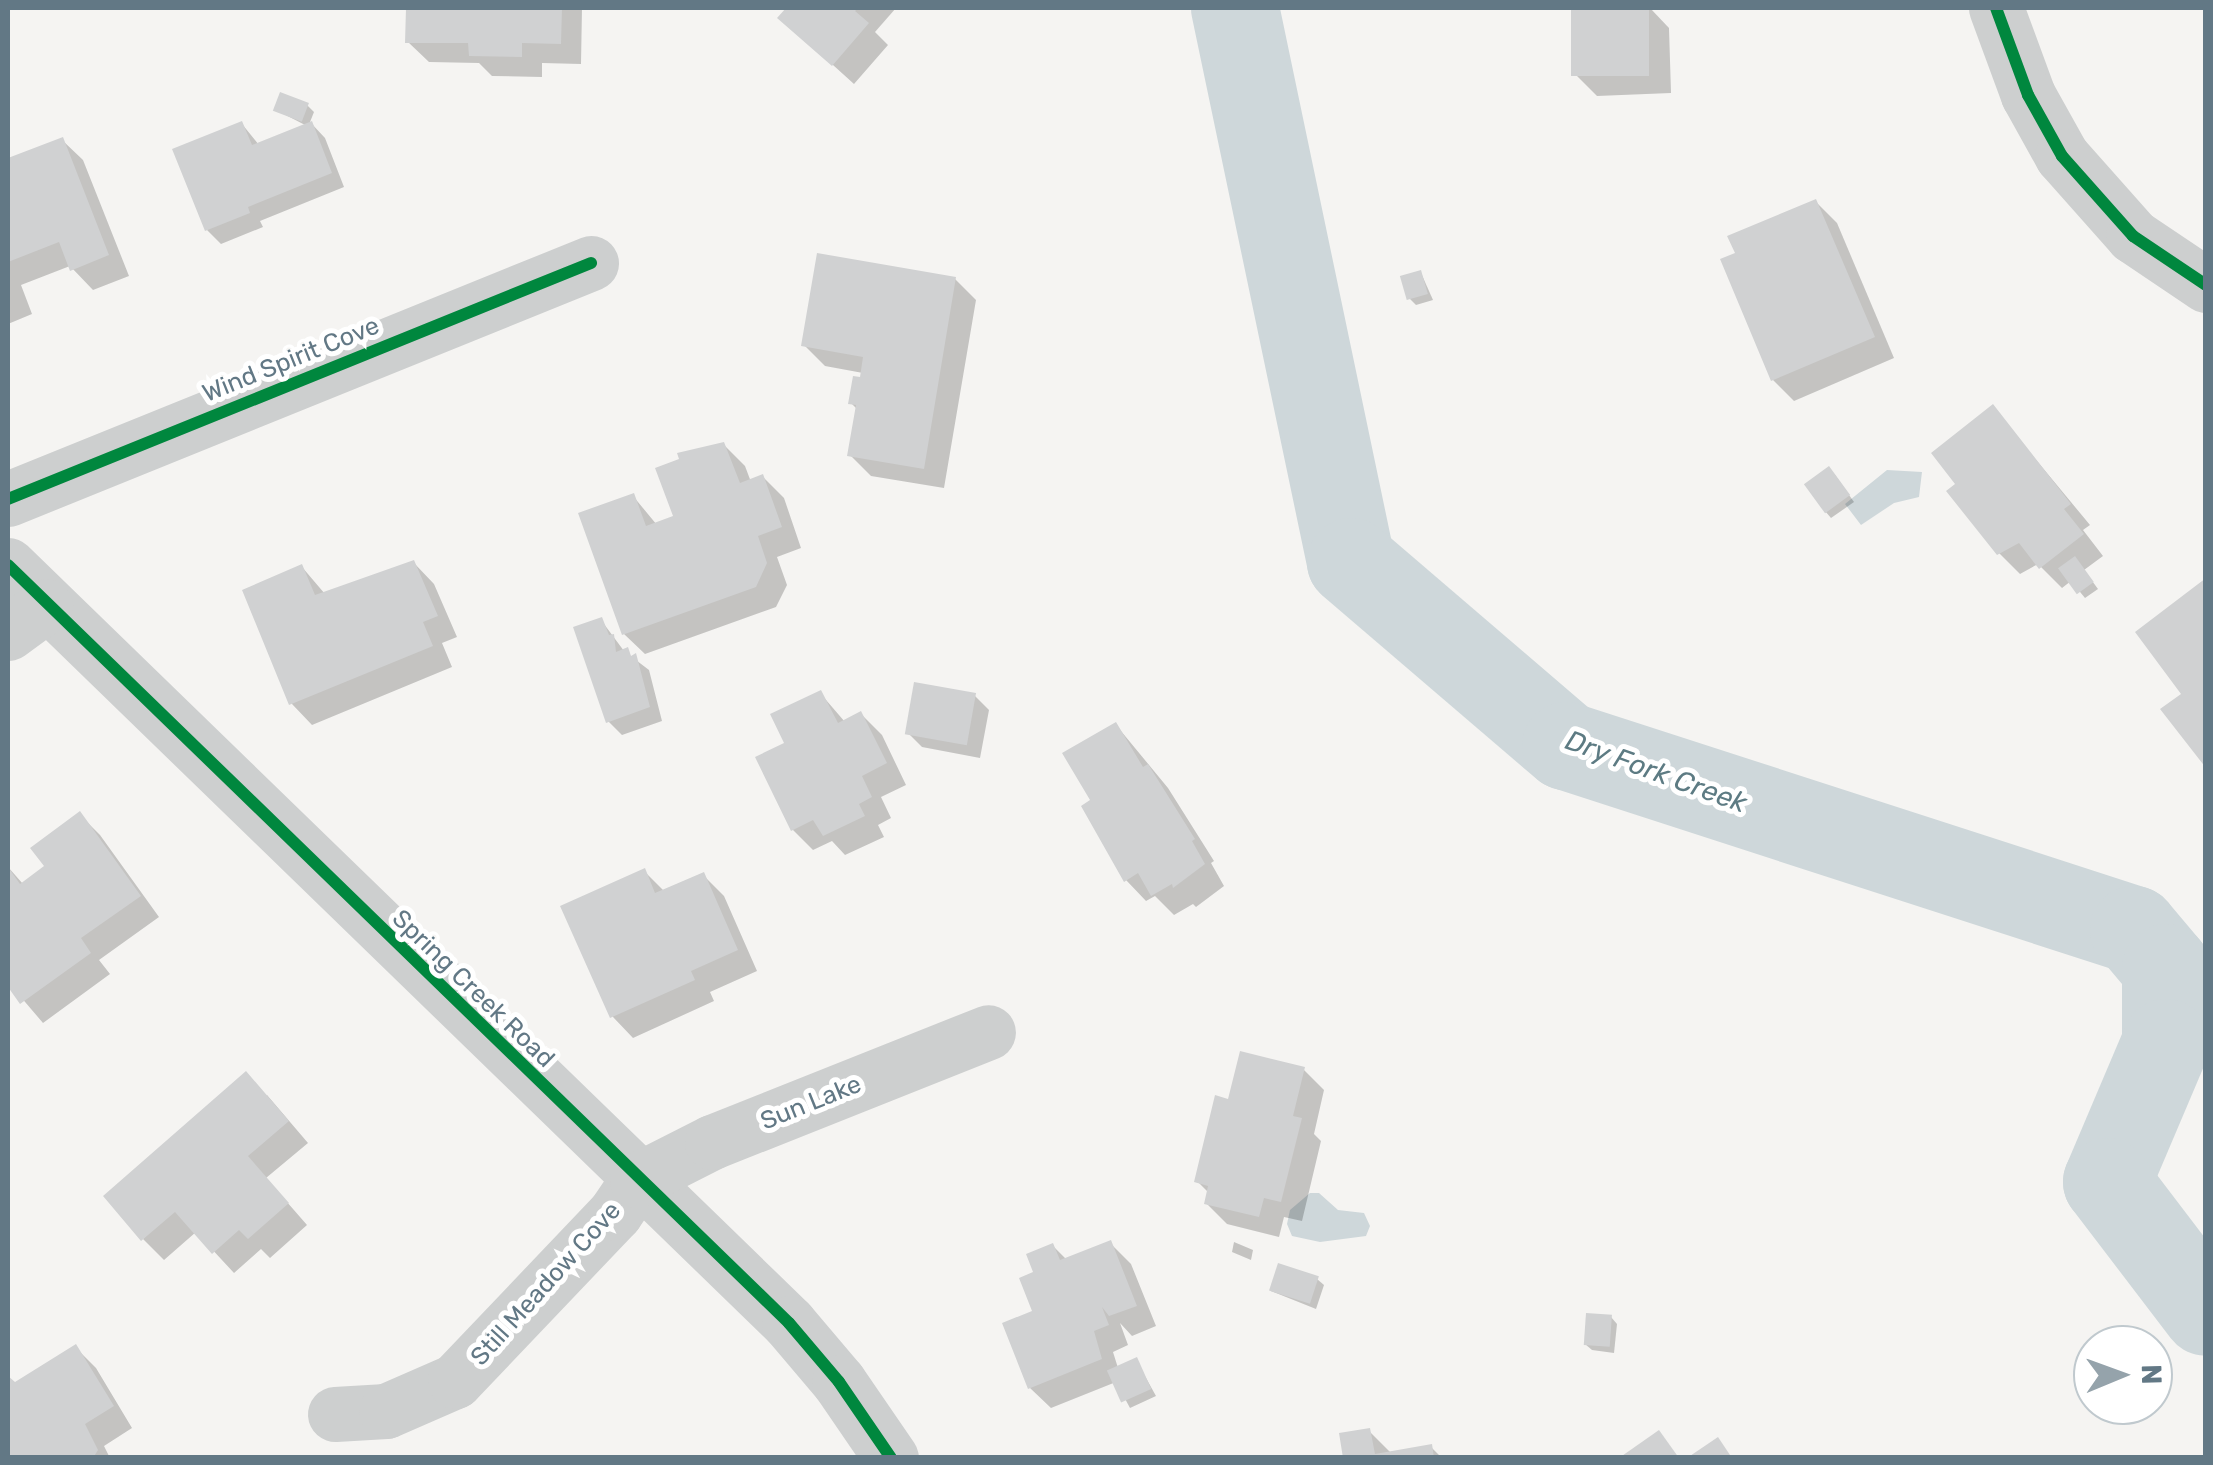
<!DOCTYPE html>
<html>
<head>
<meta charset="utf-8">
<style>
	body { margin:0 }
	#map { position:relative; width:2213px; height:1465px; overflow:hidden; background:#f5f4f2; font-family:Rubik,sans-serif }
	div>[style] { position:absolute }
	.water>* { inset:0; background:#ced7da }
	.shadow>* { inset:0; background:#0003 }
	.river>* { height:88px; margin:-44px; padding:0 44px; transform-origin:44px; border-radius:44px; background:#ced7da }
	.building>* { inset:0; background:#d0d1d2; transform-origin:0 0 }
	.street>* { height:55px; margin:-27.5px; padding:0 27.5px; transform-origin:27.5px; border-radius:27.5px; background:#cdcfcf }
	.cycleway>* { height:12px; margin:-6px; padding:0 6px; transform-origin:6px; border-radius:6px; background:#00873e }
	span { translate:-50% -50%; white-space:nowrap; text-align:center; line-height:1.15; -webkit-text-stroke:10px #fff; paint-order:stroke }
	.street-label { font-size:25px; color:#627885 }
	.water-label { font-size:28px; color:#5d7b83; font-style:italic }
	.frame { position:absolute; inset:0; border:10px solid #627885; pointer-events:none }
	.north { position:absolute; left:2073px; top:1325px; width:100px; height:100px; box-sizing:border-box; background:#fff; border:2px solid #c0c9ce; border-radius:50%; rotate:89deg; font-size:28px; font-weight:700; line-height:40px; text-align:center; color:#627885 }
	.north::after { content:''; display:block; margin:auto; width:35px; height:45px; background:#95a3ab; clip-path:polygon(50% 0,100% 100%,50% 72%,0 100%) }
</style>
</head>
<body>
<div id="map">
	<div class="water">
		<i style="clip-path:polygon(1887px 470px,1922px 472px,1919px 497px,1894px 503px,1861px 525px,1845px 504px)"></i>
		<i style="clip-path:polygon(1310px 1193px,1319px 1193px,1338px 1210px,1364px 1213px,1370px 1226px,1366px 1236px,1320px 1242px,1292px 1236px,1287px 1224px,1290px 1210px)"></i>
	</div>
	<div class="shadow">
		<i style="clip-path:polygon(408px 8px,582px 8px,581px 64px,542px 63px,542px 77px,492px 76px,479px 63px,429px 62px,408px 42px)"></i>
		<i style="clip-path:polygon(790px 8px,896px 8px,875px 32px,888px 45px,854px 84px,781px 18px)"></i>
		<i style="clip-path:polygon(1573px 8px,1650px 8px,1669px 28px,1671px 93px,1597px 96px,1576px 75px)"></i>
		<i style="clip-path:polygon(307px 105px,314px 112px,310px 122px,325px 138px,344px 187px,260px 221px,263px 227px,221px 244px,207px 230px,242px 124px,259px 145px,307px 126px,276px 110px)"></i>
		<i style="clip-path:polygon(62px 140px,83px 160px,129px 276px,93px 290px,70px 266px,21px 285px,32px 314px,8px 324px,8px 161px)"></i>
		<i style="clip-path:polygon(1816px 202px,1837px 223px,1894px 358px,1794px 401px,1773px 380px,1738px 254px)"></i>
		<i style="clip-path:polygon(1421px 273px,1433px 300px,1416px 305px,1410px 299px)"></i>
		<i style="clip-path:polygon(955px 279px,976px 300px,944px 488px,871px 476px,850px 455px,858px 410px,851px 403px,863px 373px,825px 366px,804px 345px)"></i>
		<i style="clip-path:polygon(1993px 408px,2090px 525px,2083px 530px,2103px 556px,2084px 570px,2098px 589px,2085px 598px,2071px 581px,2062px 588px,2038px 564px,2020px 574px,1999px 553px,1959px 485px)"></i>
		<i style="clip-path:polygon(724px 445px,745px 466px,751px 482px,763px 477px,784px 498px,801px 548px,777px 557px,787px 585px,776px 607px,645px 654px,624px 634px,633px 496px,657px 525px,676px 518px)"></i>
		<i style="clip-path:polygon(1835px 475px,1854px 502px,1831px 518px,1825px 511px)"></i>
		<i style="clip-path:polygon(414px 563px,434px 584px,457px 637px,442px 643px,452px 667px,312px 725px,292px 704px,302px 567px,325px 594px)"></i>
		<i style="clip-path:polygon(601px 620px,624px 651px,649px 670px,662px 721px,622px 735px,608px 721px)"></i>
		<i style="clip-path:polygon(820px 693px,845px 722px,861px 714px,882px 735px,906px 785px,881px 797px,891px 818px,878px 825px,884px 837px,845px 855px,832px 841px,813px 850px,793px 830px,788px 744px)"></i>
		<i style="clip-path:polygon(975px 696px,989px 710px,980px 758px,922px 747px,908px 733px)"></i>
		<i style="clip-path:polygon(1116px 725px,1168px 788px,1214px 861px,1211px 863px,1224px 886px,1196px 907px,1193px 904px,1174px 915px,1155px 896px,1146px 901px,1126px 880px,1094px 801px)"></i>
		<i style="clip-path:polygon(80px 815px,100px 835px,159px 917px,99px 960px,110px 974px,43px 1023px,8px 982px,8px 867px,23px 884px,48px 867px)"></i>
		<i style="clip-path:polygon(644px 871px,665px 892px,703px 875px,724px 896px,757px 971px,710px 992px,714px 1001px,633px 1038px,613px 1017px,564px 907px)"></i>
		<i style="clip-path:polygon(1303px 1069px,1324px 1090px,1314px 1134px,1321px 1141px,1302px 1221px,1284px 1217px,1279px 1237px,1227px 1224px,1207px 1204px,1209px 1193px,1197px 1181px)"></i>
		<i style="clip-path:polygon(267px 1095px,308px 1143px,266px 1178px,307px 1225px,270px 1258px,261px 1249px,234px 1273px,196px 1232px,164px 1260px,143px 1239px)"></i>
		<i style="clip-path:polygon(1234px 1242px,1253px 1250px,1251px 1260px,1232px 1252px)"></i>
		<i style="clip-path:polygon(1110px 1243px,1131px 1264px,1156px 1326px,1132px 1336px,1120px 1323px,1128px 1345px,1113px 1352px,1118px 1368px,1136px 1360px,1156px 1396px,1130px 1408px,1116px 1382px,1051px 1408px,1030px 1388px,1036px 1273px,1053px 1246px,1067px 1260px)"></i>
		<i style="clip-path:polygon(1317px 1279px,1324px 1285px,1316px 1309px,1271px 1291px)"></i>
		<i style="clip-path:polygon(1611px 1317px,1617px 1324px,1614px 1353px,1592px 1350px,1585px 1344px)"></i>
		<i style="clip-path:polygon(75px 1347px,96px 1368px,132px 1428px,104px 1446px,110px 1458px,8px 1458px,8px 1379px,14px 1385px)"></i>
		<i style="clip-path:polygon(1369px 1431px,1390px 1452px,1431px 1447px,1442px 1458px,1346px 1458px)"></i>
	</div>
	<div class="river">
		<i style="left:1235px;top:8px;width:566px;rotate:78.17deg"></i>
		<i style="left:1351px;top:562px;width:283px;rotate:40.6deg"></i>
		<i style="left:1566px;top:746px;width:597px;rotate:17.95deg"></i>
		<i style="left:2134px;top:930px;width:50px;rotate:49.9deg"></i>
		<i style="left:2166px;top:968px;width:75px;rotate:90deg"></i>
		<i style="left:2166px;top:1043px;width:151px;rotate:113deg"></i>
		<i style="left:2107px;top:1182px;width:163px;rotate:52.7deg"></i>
	</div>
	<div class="building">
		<i style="clip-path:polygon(406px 8px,562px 8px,561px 44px,522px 43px,522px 57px,469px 56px,468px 43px,405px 43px)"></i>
		<i style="clip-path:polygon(786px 8px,858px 8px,855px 11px,869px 23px,832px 66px,777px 18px)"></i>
		<i style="left:1571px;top:8px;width:78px;height:68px"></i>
		<i style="left:280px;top:92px;width:31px;height:20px;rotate:21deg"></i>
		<i style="clip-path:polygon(242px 121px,252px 145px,312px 121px,332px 173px,248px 207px,250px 213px,205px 231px,172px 149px)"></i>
		<i style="clip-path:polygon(63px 137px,109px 255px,70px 271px,59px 242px,8px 262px,8px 158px)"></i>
		<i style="clip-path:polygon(1816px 199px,1875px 337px,1771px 381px,1720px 259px,1735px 253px,1727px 236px)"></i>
		<i style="clip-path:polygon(817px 253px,956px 277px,924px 469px,847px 456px,856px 405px,848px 404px,853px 376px,860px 377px,863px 357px,801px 346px)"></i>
		<i style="left:1421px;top:270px;width:25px;height:22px;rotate:74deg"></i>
		<i style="clip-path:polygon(1993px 404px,2071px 504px,2064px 509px,2084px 534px,2039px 569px,2019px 543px,1997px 555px,1946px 491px,1955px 484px,1931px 453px)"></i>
		<i style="clip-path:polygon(724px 442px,740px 483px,763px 474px,782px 527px,758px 536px,767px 563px,756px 587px,622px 635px,578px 513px,634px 493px,646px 526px,673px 516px,655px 468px,679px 459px,677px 453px)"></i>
		<i style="left:1829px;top:466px;width:36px;height:31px;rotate:54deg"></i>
		<i style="left:2075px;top:556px;width:32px;height:21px;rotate:54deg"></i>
		<i style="clip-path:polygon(414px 560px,438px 616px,423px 622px,433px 646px,289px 705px,242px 590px,302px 564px,315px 595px)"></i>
		<i style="clip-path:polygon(2206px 578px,2206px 768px,2160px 709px,2181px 694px,2135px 632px)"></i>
		<i style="clip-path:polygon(602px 617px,609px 635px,614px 634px,616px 652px,628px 647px,631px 656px,636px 653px,650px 707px,606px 723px,573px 627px)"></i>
		<i style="left:914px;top:682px;width:63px;height:53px;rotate:10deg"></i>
		<i style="clip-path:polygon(821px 690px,838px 723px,861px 711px,887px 763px,862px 776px,872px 797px,859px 804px,865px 816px,823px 836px,813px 820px,791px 831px,755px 757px,784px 743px,770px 714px)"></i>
		<i style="clip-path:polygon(1116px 722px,1143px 767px,1148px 764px,1195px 839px,1192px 841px,1205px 864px,1173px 888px,1172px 884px,1151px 896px,1138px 873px,1124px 882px,1081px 806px,1090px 800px,1062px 753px)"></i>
		<i style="clip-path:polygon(80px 811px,141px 896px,81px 938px,91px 953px,20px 1004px,8px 987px,8px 867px,20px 884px,44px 866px,30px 848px)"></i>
		<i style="clip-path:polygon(645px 868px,655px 893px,704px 872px,738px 950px,691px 971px,695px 980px,610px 1018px,560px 906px)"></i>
		<i style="clip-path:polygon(1240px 1051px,1305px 1067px,1293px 1116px,1302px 1118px,1281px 1202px,1264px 1198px,1259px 1217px,1204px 1204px,1208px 1186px,1194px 1182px,1215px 1095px,1228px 1099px)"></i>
		<i style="clip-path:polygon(246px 1071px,289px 1121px,248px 1156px,289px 1203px,248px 1239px,239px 1230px,212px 1254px,175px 1212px,141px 1241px,103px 1196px)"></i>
		<i style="clip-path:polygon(1111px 1240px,1137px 1306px,1109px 1316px,1102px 1307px,1109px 1325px,1094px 1331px,1102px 1359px,1028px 1389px,1002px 1323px,1032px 1311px,1019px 1278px,1033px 1272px,1026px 1254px,1053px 1243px,1060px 1260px)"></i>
		<i style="left:1278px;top:1263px;width:43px;height:29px;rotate:18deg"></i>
		<i style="left:1586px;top:1313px;width:26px;height:32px;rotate:4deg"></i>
		<i style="clip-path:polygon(76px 1344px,114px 1406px,85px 1424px,98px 1450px,93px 1458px,8px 1458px,8px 1376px,15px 1382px)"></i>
		<i style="left:1137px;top:1357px;width:35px;height:33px;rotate:66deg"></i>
		<i style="clip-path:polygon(1370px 1428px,1375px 1454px,1432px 1444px,1434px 1458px,1343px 1458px,1339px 1433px)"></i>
		<i style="clip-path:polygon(1659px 1430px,1679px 1458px,1619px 1458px)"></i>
		<i style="clip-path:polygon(1718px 1437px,1732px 1458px,1687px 1458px)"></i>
	</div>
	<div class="street">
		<i style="left:1996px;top:8px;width:93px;rotate:69.8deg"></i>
		<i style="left:2028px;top:95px;width:70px;rotate:60.9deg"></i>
		<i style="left:2062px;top:156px;width:107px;rotate:48.4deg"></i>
		<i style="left:2133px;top:236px;width:88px;rotate:33.9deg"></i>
		<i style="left:8px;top:499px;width:629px;rotate:-22.04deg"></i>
		<i style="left:8px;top:565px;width:1088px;rotate:44.14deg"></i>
		<i style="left:789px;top:1323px;width:77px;rotate:49.7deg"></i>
		<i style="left:839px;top:1382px;width:92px;rotate:55.6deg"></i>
		<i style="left:8px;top:633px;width:46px;rotate:-36.1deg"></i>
		<i style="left:335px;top:1414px;width:51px;rotate:-3.4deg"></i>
		<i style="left:386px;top:1411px;width:75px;rotate:-23.5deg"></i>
		<i style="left:455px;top:1381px;width:232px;rotate:-46.4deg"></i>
		<i style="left:615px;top:1213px;width:40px;rotate:-56deg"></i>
		<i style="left:637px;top:1180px;width:84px;rotate:-26.9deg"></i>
		<i style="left:712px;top:1142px;width:297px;rotate:-21.7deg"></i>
	</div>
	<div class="cycleway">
		<i style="left:1996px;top:8px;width:93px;rotate:69.8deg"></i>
		<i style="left:2028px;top:95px;width:70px;rotate:60.9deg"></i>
		<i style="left:2062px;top:156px;width:107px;rotate:48.4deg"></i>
		<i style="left:2133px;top:236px;width:88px;rotate:33.9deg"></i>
		<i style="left:8px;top:499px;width:629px;rotate:-22.04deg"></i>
		<i style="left:8px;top:565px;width:1088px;rotate:44.14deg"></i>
		<i style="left:789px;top:1323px;width:77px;rotate:49.7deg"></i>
		<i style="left:839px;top:1382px;width:92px;rotate:55.6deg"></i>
	</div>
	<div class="street-label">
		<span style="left:291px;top:360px;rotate:-22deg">Wind Spirit Cove</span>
		<span style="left:473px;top:989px;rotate:44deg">Spring Creek Road</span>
		<span style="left:811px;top:1103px;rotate:-22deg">Sun Lake</span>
		<span style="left:546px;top:1284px;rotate:-48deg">Still Meadow Cove</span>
	</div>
	<div class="water-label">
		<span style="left:1656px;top:772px;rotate:20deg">Dry Fork Creek</span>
	</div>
	<div class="frame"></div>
	<div class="north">N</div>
</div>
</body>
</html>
